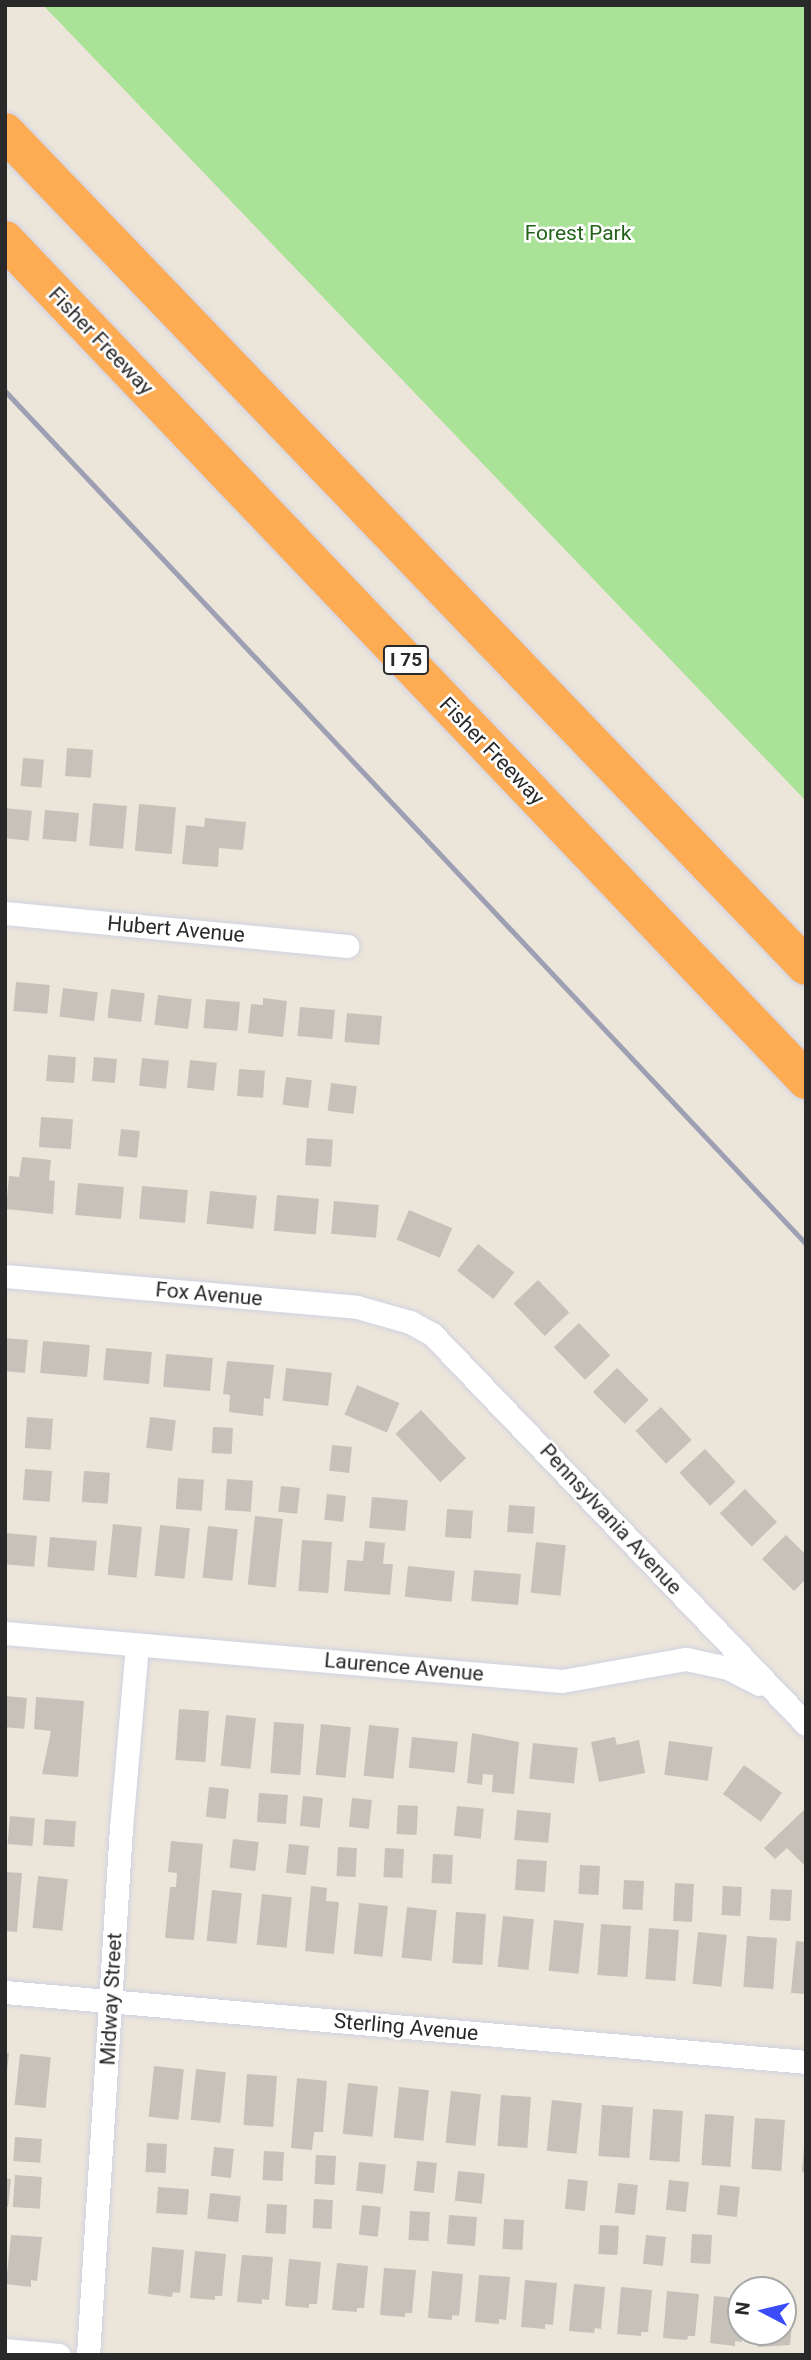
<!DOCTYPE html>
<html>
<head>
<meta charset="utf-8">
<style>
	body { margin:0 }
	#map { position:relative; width:811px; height:2360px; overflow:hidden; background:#ebe5da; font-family:Roboto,sans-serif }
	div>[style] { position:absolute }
	.green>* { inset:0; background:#aae297 }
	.building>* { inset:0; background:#c6c2ba; transform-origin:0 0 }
	.roads { filter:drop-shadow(0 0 2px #d0d1e2) drop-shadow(0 0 2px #d0d1e2) }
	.minor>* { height:23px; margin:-11.5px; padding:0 11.5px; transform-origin:11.5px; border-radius:11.5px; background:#fff }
	.motorway>* { height:38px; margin:-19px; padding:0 19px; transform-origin:19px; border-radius:19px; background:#fdac54 }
	.rail>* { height:5px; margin:-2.5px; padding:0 2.5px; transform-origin:2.5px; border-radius:2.5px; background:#9d9fb3 }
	span { translate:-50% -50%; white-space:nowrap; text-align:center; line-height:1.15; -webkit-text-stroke:5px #fff; paint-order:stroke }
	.shield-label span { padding:2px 5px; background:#fff; border:2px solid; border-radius:5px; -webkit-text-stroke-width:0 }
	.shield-label { font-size:19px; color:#292929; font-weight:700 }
	.park-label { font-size:21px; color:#23641a }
	.street-label { font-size:21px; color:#292929 }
	.frame { position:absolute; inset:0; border:7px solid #292929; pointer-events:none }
	.north { position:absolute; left:727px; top:2276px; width:70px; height:70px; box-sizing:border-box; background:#fff; border:2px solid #a9a9a9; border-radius:50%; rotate:277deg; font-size:19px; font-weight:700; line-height:28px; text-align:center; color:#292929 }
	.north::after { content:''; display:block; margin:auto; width:24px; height:32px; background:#3a4df8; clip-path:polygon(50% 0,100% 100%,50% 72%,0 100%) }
</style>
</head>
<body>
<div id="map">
	<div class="green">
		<i style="clip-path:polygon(43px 5px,806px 5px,806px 801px)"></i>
	</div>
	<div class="building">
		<i style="left:67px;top:748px;width:26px;height:28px;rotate:4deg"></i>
		<i style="left:23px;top:758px;width:21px;height:28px;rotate:5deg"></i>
		<i style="left:93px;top:803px;width:34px;height:43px;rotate:5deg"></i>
		<i style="left:139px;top:804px;width:37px;height:47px;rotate:5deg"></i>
		<i style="left:5px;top:808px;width:27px;height:30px;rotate:6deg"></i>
		<i style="left:45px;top:810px;width:34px;height:29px;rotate:5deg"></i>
		<i style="clip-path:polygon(205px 818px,246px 822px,243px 850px,219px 848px,218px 867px,182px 864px,186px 825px,204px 827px)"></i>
		<i style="left:16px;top:982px;width:34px;height:29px;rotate:5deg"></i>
		<i style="left:63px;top:988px;width:35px;height:29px;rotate:7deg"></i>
		<i style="left:111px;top:989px;width:34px;height:29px;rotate:7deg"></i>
		<i style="left:158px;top:995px;width:34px;height:30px;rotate:7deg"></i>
		<i style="clip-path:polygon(263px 998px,287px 1001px,283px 1037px,248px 1033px,251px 1004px,263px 1005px)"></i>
		<i style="left:206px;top:999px;width:34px;height:29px;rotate:5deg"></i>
		<i style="left:300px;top:1007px;width:35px;height:29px;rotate:5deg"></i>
		<i style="left:347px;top:1013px;width:35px;height:29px;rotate:5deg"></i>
		<i style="left:48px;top:1055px;width:28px;height:26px;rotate:4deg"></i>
		<i style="left:94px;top:1057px;width:23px;height:24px;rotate:5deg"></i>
		<i style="left:142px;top:1058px;width:27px;height:28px;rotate:6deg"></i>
		<i style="left:190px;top:1060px;width:27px;height:28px;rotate:6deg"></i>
		<i style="left:239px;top:1069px;width:26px;height:27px;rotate:4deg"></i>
		<i style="left:286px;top:1077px;width:26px;height:28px;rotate:7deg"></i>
		<i style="left:331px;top:1083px;width:26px;height:28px;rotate:7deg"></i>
		<i style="left:41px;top:1117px;width:32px;height:30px;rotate:4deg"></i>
		<i style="left:121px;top:1129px;width:19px;height:27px;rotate:6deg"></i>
		<i style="left:307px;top:1138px;width:26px;height:27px;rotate:4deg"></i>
		<i style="clip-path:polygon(22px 1157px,51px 1160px,49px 1180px,55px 1181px,53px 1214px,6px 1209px,9px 1176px,19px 1177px)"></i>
		<i style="left:78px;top:1183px;width:46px;height:32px;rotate:5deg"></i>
		<i style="left:142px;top:1186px;width:46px;height:33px;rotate:5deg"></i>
		<i style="left:210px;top:1191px;width:47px;height:33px;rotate:6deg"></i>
		<i style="left:277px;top:1195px;width:42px;height:36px;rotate:5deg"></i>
		<i style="left:334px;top:1201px;width:45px;height:33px;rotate:5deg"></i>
		<i style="left:409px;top:1210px;width:47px;height:32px;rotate:23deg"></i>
		<i style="left:478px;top:1244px;width:46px;height:34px;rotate:38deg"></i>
		<i style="left:538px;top:1280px;width:45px;height:34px;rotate:46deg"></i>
		<i style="left:579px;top:1323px;width:45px;height:35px;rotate:46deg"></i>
		<i style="left:5px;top:1338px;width:23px;height:33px;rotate:5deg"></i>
		<i style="left:43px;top:1341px;width:47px;height:32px;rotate:5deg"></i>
		<i style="left:106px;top:1348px;width:46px;height:32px;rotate:5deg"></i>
		<i style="left:166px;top:1354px;width:47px;height:33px;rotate:5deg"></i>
		<i style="clip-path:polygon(227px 1361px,274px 1365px,270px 1399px,264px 1398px,263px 1416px,229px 1412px,230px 1395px,223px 1394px)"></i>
		<i style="left:286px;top:1368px;width:46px;height:33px;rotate:6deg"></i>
		<i style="left:617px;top:1368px;width:45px;height:34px;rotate:45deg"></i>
		<i style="left:357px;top:1385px;width:46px;height:32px;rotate:23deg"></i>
		<i style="left:661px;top:1407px;width:45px;height:35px;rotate:47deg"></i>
		<i style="left:421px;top:1410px;width:66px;height:35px;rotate:47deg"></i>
		<i style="left:27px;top:1417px;width:26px;height:31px;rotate:4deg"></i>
		<i style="left:150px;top:1417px;width:26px;height:31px;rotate:7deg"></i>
		<i style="left:213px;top:1427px;width:20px;height:26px;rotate:3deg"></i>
		<i style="left:332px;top:1445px;width:20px;height:26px;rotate:6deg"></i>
		<i style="left:705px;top:1449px;width:45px;height:35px;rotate:47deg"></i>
		<i style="left:25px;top:1469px;width:27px;height:31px;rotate:4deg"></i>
		<i style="left:84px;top:1471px;width:26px;height:31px;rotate:4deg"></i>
		<i style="left:178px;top:1478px;width:26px;height:31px;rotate:4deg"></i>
		<i style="left:227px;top:1479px;width:26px;height:31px;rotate:4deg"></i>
		<i style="left:281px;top:1486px;width:19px;height:26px;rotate:6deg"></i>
		<i style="left:745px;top:1489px;width:46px;height:35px;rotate:46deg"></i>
		<i style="left:327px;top:1494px;width:19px;height:26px;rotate:6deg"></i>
		<i style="left:372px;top:1497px;width:36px;height:31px;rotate:5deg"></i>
		<i style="left:509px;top:1505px;width:26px;height:27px;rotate:4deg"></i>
		<i style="left:447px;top:1509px;width:26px;height:28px;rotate:4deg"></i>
		<i style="left:255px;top:1516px;width:28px;height:69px;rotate:6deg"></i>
		<i style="left:113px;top:1524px;width:29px;height:51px;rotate:6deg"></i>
		<i style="left:160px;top:1525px;width:30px;height:51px;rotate:6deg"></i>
		<i style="left:208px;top:1526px;width:30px;height:52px;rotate:6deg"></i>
		<i style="left:5px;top:1533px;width:32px;height:31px;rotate:5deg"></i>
		<i style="clip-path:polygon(786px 1535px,806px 1555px,806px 1579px,794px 1591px,762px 1559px)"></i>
		<i style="left:50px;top:1537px;width:47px;height:30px;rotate:5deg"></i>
		<i style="left:302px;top:1540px;width:30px;height:51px;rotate:4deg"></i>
		<i style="clip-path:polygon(365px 1541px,385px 1543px,383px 1564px,393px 1564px,390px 1595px,344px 1591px,347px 1560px,363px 1561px)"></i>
		<i style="left:536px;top:1542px;width:30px;height:51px;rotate:6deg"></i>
		<i style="left:408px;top:1566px;width:47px;height:31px;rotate:6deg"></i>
		<i style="left:474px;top:1570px;width:47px;height:31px;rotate:5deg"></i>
		<i style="left:5px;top:1696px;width:22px;height:31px;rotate:5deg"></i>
		<i style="clip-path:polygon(36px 1697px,84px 1701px,78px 1777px,42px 1774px,51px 1731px,34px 1729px)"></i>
		<i style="left:179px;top:1709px;width:30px;height:51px;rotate:4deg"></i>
		<i style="left:226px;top:1715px;width:30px;height:51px;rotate:6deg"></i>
		<i style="left:274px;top:1722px;width:30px;height:51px;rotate:4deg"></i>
		<i style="left:321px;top:1724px;width:30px;height:51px;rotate:6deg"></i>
		<i style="left:369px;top:1725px;width:30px;height:51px;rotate:6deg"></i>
		<i style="clip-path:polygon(472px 1733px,519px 1742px,514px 1794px,492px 1792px,493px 1775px,483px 1774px,482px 1785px,467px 1783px)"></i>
		<i style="left:412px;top:1737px;width:46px;height:31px;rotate:6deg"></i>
		<i style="clip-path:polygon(615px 1737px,617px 1745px,639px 1740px,645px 1773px,599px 1782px,591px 1742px)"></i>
		<i style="left:669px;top:1741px;width:44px;height:34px;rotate:8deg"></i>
		<i style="left:533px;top:1743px;width:45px;height:36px;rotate:6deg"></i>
		<i style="left:744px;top:1765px;width:47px;height:36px;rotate:36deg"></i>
		<i style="left:209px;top:1787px;width:20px;height:30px;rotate:6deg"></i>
		<i style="left:259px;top:1793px;width:29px;height:29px;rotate:4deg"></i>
		<i style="left:303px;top:1796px;width:20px;height:30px;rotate:6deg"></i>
		<i style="left:352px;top:1798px;width:20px;height:29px;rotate:6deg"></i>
		<i style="left:398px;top:1805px;width:20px;height:29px;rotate:3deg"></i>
		<i style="left:457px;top:1806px;width:27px;height:30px;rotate:6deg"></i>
		<i style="clip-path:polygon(806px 1808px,806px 1867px,787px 1848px,775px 1859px,764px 1848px)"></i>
		<i style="left:517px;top:1810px;width:34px;height:30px;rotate:5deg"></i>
		<i style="left:10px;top:1816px;width:25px;height:28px;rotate:5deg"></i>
		<i style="left:45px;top:1819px;width:31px;height:26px;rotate:4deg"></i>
		<i style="left:233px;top:1839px;width:26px;height:29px;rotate:7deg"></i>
		<i style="clip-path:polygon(171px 1841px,203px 1844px,194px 1940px,165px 1938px,170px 1887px,176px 1887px,177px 1873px,168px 1872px)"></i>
		<i style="left:289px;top:1844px;width:20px;height:29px;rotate:6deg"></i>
		<i style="left:338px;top:1847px;width:19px;height:29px;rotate:3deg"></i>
		<i style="left:385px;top:1848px;width:19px;height:29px;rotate:3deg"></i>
		<i style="left:433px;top:1854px;width:20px;height:29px;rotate:3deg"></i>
		<i style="left:517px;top:1859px;width:30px;height:31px;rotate:4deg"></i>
		<i style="left:580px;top:1865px;width:20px;height:29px;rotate:3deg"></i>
		<i style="clip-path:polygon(5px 1872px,22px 1873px,17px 1932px,5px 1931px)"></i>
		<i style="left:38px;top:1876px;width:30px;height:52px;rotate:6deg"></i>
		<i style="left:624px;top:1880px;width:20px;height:29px;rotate:3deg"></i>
		<i style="left:675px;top:1883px;width:19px;height:38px;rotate:3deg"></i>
		<i style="clip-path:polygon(311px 1886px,327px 1888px,326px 1901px,339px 1902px,334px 1954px,305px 1951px)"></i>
		<i style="left:723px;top:1886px;width:19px;height:29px;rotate:3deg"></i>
		<i style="left:771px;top:1889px;width:21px;height:31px;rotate:3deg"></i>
		<i style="left:212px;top:1890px;width:30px;height:51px;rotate:6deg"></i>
		<i style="left:262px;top:1894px;width:30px;height:51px;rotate:6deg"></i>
		<i style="left:359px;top:1903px;width:29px;height:51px;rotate:6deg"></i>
		<i style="left:407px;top:1907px;width:30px;height:51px;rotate:6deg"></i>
		<i style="left:456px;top:1912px;width:30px;height:51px;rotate:4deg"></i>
		<i style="left:503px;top:1916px;width:31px;height:51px;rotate:6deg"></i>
		<i style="left:554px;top:1920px;width:30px;height:51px;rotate:6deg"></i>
		<i style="left:601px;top:1924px;width:30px;height:51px;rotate:4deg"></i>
		<i style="left:649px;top:1928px;width:30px;height:51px;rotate:4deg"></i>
		<i style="left:698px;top:1932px;width:29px;height:52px;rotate:6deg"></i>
		<i style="left:747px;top:1936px;width:30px;height:51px;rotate:4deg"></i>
		<i style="clip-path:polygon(796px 1941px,806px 1942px,806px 1994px,791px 1993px)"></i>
		<i style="clip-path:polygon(5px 2053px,9px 2053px,7px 2071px,5px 2071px)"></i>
		<i style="left:20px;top:2054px;width:31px;height:51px;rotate:6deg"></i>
		<i style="left:154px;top:2066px;width:30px;height:51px;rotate:6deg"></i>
		<i style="left:196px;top:2069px;width:30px;height:51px;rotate:6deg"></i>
		<i style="left:247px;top:2074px;width:30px;height:51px;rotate:4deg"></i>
		<i style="clip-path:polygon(297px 2078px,327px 2081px,323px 2132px,314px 2132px,312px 2150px,291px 2148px)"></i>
		<i style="left:348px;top:2083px;width:30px;height:51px;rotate:6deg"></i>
		<i style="left:399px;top:2087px;width:30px;height:51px;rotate:6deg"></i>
		<i style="left:451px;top:2091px;width:30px;height:52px;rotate:6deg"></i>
		<i style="left:501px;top:2095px;width:30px;height:51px;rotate:4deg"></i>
		<i style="left:552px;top:2100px;width:30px;height:51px;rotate:6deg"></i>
		<i style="left:602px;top:2105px;width:31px;height:51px;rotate:4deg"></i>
		<i style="left:653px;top:2109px;width:30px;height:51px;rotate:4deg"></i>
		<i style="left:705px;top:2114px;width:29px;height:51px;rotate:4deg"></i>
		<i style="left:755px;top:2118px;width:30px;height:51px;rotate:4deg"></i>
		<i style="left:15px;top:2137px;width:27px;height:24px;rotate:4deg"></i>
		<i style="left:147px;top:2143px;width:20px;height:29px;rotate:3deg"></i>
		<i style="left:214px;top:2147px;width:20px;height:29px;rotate:6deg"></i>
		<i style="clip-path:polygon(804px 2147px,806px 2147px,806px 2173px,802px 2172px)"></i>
		<i style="left:264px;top:2151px;width:20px;height:29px;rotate:3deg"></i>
		<i style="left:316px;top:2155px;width:20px;height:29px;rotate:3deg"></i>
		<i style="left:417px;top:2161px;width:20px;height:30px;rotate:6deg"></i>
		<i style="left:359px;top:2162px;width:27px;height:29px;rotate:6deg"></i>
		<i style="left:458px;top:2171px;width:27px;height:30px;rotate:6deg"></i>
		<i style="left:15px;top:2175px;width:27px;height:32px;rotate:4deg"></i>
		<i style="clip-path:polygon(5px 2178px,11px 2179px,8px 2207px,5px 2207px)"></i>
		<i style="left:568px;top:2179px;width:20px;height:30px;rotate:6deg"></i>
		<i style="left:669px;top:2180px;width:20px;height:30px;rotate:6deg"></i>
		<i style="left:618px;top:2183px;width:20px;height:30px;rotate:6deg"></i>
		<i style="left:720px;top:2185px;width:20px;height:30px;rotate:6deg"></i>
		<i style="left:158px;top:2187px;width:31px;height:26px;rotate:4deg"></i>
		<i style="left:210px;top:2193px;width:31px;height:26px;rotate:6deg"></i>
		<i style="left:314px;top:2199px;width:19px;height:29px;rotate:3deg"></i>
		<i style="left:267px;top:2204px;width:20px;height:29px;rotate:3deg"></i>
		<i style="left:362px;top:2205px;width:19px;height:30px;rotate:6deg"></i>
		<i style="left:410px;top:2211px;width:20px;height:29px;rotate:3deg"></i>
		<i style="left:449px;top:2215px;width:28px;height:29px;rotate:4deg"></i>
		<i style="left:504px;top:2219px;width:20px;height:30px;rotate:3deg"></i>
		<i style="left:600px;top:2225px;width:19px;height:29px;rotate:3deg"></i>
		<i style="left:692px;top:2234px;width:20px;height:29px;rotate:3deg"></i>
		<i style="clip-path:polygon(11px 2235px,42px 2237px,37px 2281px,31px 2280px,31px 2287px,6px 2284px)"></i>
		<i style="left:646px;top:2235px;width:20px;height:29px;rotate:6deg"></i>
		<i style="clip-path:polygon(152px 2247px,184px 2250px,180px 2293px,173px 2292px,172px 2297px,148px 2294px)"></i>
		<i style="clip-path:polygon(195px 2251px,226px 2254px,222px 2296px,215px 2296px,215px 2300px,190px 2298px)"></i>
		<i style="clip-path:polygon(242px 2255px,273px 2257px,269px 2300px,262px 2299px,262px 2304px,237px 2302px)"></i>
		<i style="clip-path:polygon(289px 2259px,321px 2262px,317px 2304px,309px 2304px,309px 2308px,285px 2306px)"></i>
		<i style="clip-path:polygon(337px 2263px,368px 2266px,364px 2308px,357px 2308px,357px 2312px,332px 2310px)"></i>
		<i style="clip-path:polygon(384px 2268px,416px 2270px,412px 2313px,405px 2313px,405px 2317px,380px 2315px)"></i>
		<i style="clip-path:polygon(432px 2271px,463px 2274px,459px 2316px,452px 2315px,452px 2320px,428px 2318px)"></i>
		<i style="clip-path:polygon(479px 2275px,510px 2277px,506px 2320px,499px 2319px,499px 2324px,475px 2322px)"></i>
		<i style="clip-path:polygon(525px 2280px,557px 2283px,553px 2325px,545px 2324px,545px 2329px,521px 2327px)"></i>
		<i style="clip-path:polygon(574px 2284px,605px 2287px,601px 2329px,595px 2328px,594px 2333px,569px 2331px)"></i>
		<i style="clip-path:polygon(621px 2287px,652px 2290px,648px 2332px,641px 2332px,641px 2336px,617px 2334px)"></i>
		<i style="clip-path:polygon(667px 2291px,699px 2294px,695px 2336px,688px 2336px,687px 2340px,663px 2338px)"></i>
		<i style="clip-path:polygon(714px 2296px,741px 2299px,742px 2342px,735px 2341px,735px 2346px,710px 2343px)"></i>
		<i style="clip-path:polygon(783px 2302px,794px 2303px,790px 2345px,758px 2347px,760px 2332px,783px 2332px)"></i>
	</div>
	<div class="roads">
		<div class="minor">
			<i style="left:5px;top:913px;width:344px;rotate:5.5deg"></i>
			<i style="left:5px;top:1276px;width:353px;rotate:5deg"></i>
			<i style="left:357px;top:1307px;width:55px;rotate:15.8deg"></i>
			<i style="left:410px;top:1322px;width:25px;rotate:29deg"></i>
			<i style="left:432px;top:1334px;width:540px;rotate:46.2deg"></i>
			<i style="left:5px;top:1633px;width:559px;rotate:4.93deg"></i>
			<i style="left:562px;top:1681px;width:126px;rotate:-10.1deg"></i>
			<i style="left:686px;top:1659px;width:43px;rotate:12.1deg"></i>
			<i style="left:728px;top:1668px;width:35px;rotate:27deg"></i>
			<i style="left:5px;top:1992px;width:804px;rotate:4.99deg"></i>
			<i style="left:5px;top:2350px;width:54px;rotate:5.3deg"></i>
			<i style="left:88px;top:2355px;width:528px;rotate:-86.42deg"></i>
			<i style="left:121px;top:1828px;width:184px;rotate:-85deg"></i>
		</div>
		<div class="motorway">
			<i style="left:5px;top:132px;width:1156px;rotate:46.16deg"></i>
			<i style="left:5px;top:240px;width:1161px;rotate:46.36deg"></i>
		</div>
	</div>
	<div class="rail">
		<i style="left:5px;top:391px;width:1170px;rotate:46.8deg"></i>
	</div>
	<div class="shield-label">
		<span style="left:406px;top:660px">I 75</span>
	</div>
	<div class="park-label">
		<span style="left:578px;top:233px">Forest Park</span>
	</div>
	<div class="street-label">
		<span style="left:101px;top:341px;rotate:46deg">Fisher Freeway</span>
		<span style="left:492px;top:751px;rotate:46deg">Fisher Freeway</span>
		<span style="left:176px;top:929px;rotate:5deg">Hubert Avenue</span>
		<span style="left:209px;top:1294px;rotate:5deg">Fox Avenue</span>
		<span style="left:611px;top:1519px;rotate:47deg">Pennsylvania Avenue</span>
		<span style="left:404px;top:1667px;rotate:5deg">Laurence Avenue</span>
		<span style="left:111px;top:1999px;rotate:-87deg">Midway Street</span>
		<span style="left:406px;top:2027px;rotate:5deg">Sterling Avenue</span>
	</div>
	<div class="frame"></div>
	<div class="north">N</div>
</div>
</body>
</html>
